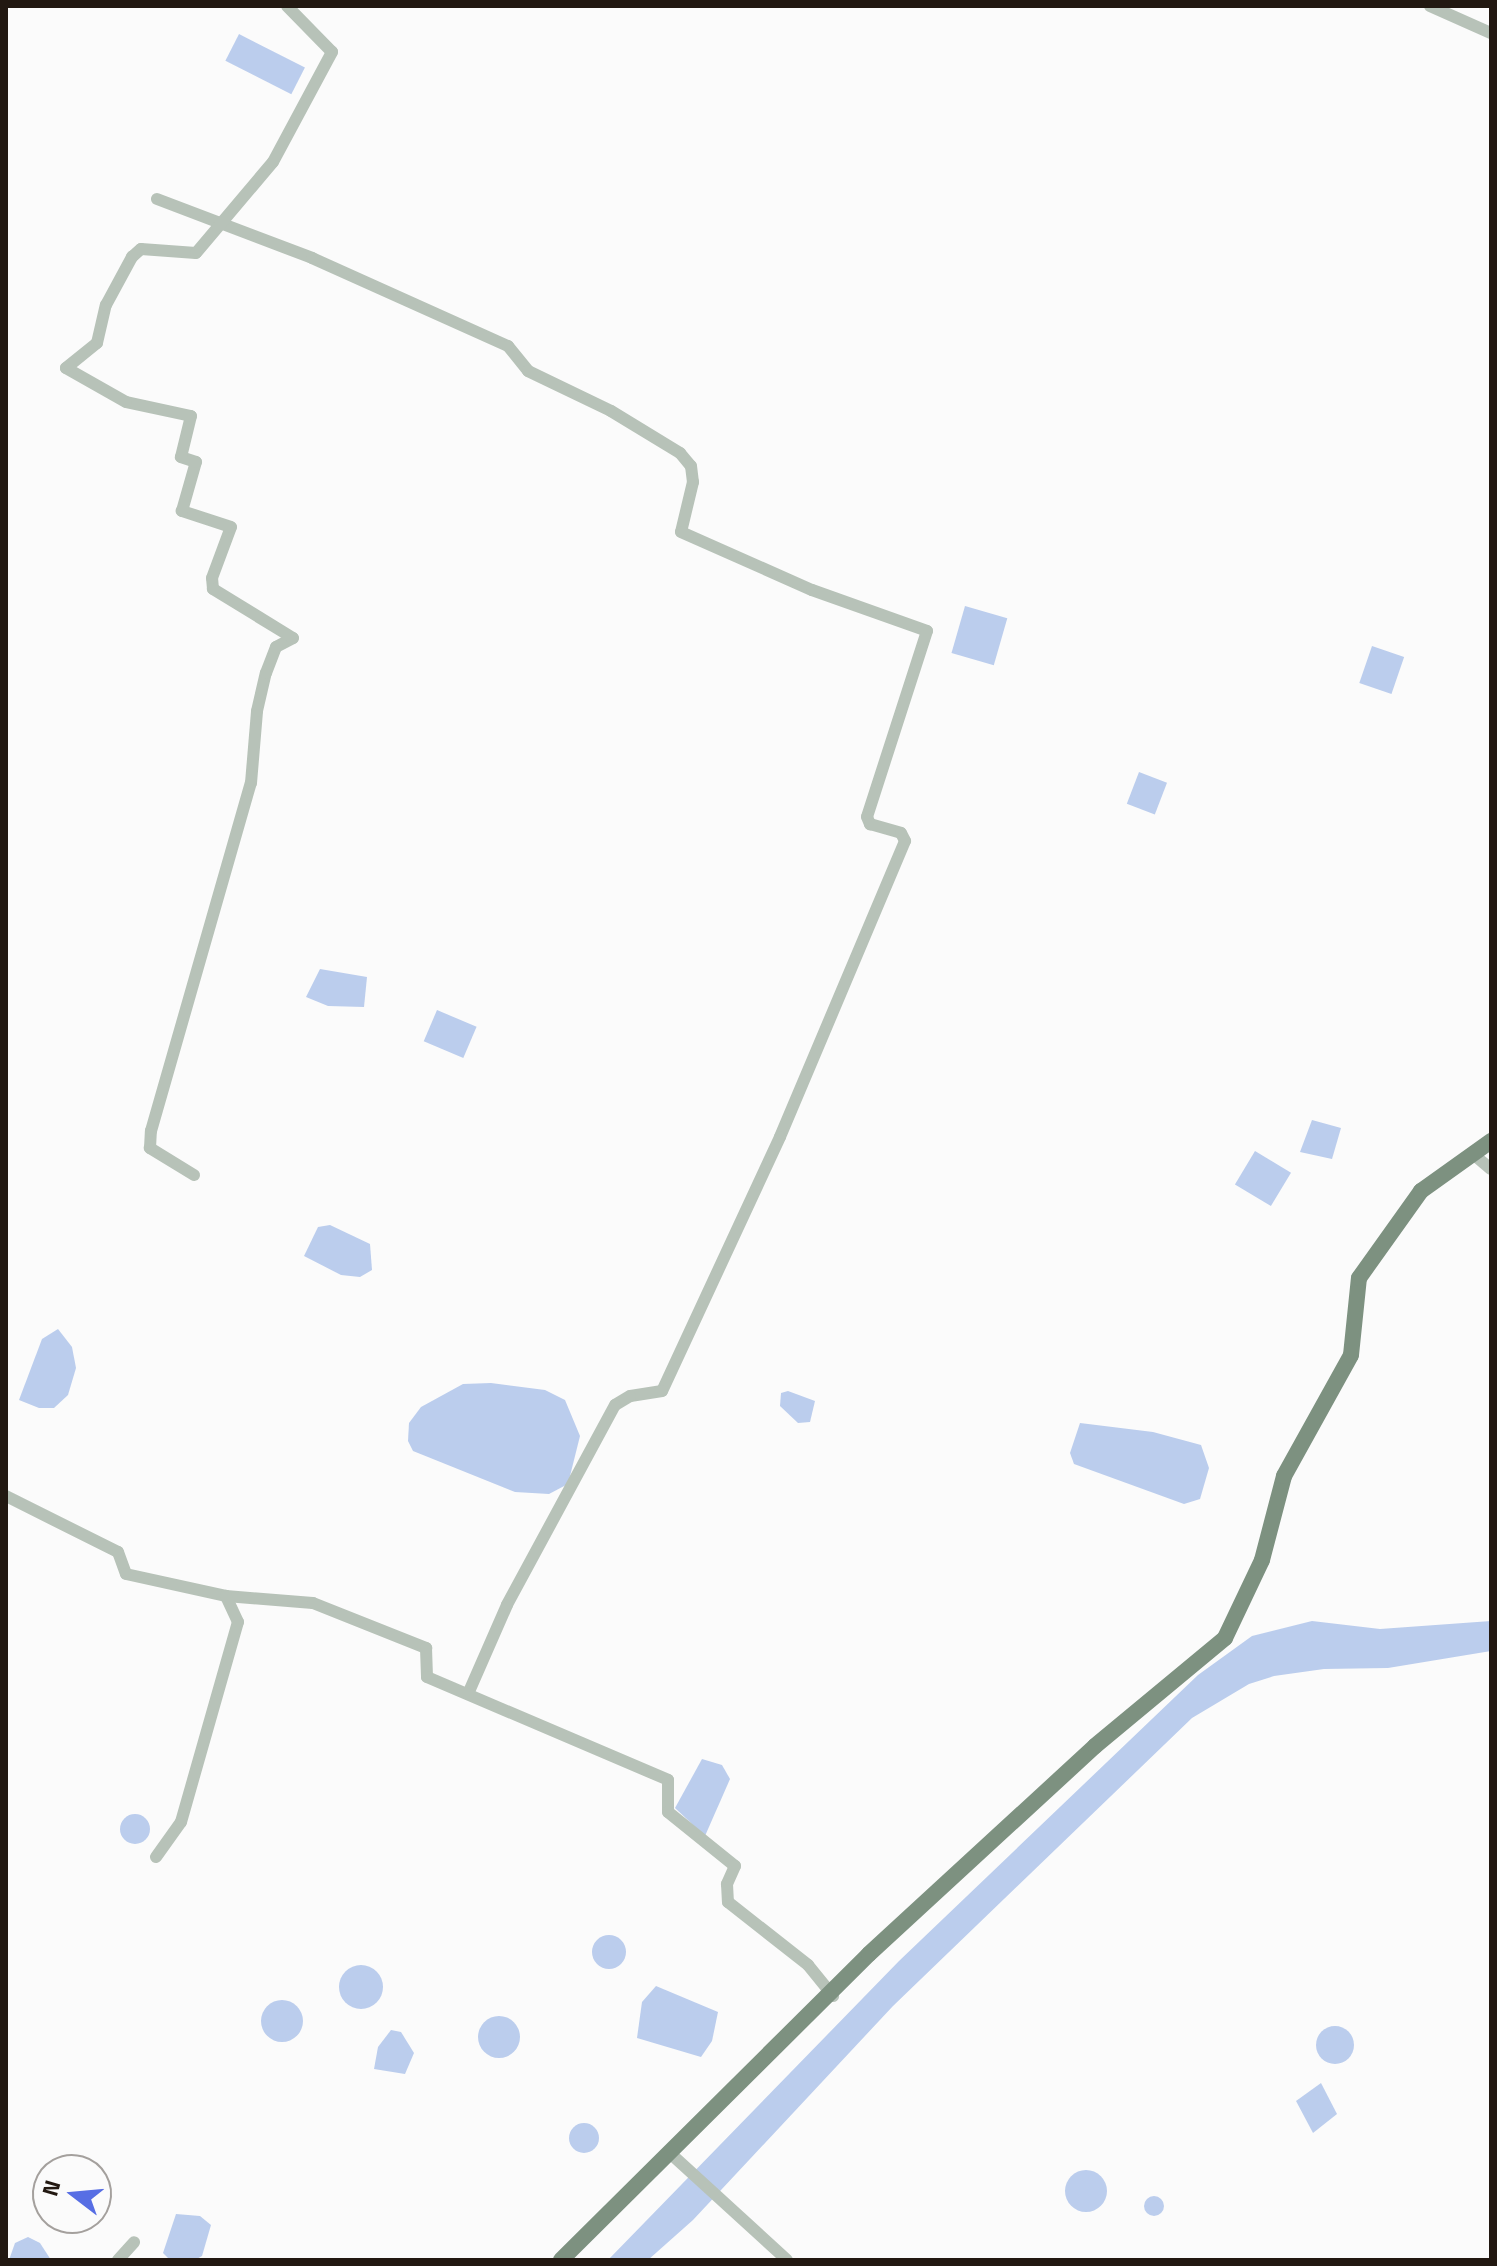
<!DOCTYPE html>
<html>
<head>
<meta charset="utf-8">
<style>
	body { margin:0 }
	#map { position:relative; width:1497px; height:2266px; overflow:hidden; background:#fbfbfb; font-family:"Titillium Web",sans-serif }
	div>[style] { position:absolute }
	.water>* { inset:0; background:#bbcded; transform-origin:0 0 }
	.round { border-radius:50% }
	.minor>* { height:12px; margin:-6px; padding:0 6px; transform-origin:6px; border-radius:6px; background:#b7c2b8 }
	.major>* { height:16px; margin:-8px; padding:0 8px; transform-origin:8px; border-radius:8px; background:#7d9180 }
	span { translate:-50% -50%; white-space:nowrap; text-align:center; line-height:1.15; -webkit-text-stroke:6px #fbfbfb; paint-order:stroke }
	.frame { position:absolute; inset:0; border:8px solid #221811; pointer-events:none }
	.north { position:absolute; left:32px; top:2154px; width:80px; height:80px; box-sizing:border-box; background:#fbfbfb; border:2px solid #a4a09d; border-radius:50%; rotate:286deg; font-size:22px; font-weight:700; line-height:32px; text-align:center; color:#221811 }
	.north::after { content:''; display:block; margin:auto; width:28px; height:36px; background:#576ee4; clip-path:polygon(50% 0,100% 100%,50% 72%,0 100%) }
</style>
</head>
<body>
<div id="map">
	<div class="water">
		<i style="left:239px;top:34px;width:74px;height:30px;rotate:27deg"></i>
		<i style="left:965px;top:606px;width:44px;height:49px;rotate:16deg"></i>
		<i style="left:1372px;top:646px;width:34px;height:39px;rotate:19deg"></i>
		<i style="left:1139px;top:772px;width:30px;height:34px;rotate:21deg"></i>
		<i style="clip-path:polygon(320px 969px,367px 977px,364px 1007px,328px 1006px,306px 997px)"></i>
		<i style="left:437px;top:1010px;width:43px;height:34px;rotate:23deg"></i>
		<i style="clip-path:polygon(1312px 1120px,1341px 1128px,1332px 1159px,1300px 1152px)"></i>
		<i style="left:1255px;top:1151px;width:42px;height:39px;rotate:31deg"></i>
		<i style="clip-path:polygon(330px 1225px,370px 1244px,372px 1270px,360px 1277px,341px 1275px,304px 1256px,318px 1227px)"></i>
		<i style="clip-path:polygon(58px 1329px,72px 1347px,76px 1368px,68px 1395px,54px 1408px,39px 1408px,19px 1400px,42px 1339px)"></i>
		<i style="clip-path:polygon(491px 1383px,545px 1390px,565px 1400px,580px 1436px,568px 1484px,549px 1494px,515px 1492px,413px 1451px,408px 1441px,409px 1423px,421px 1407px,463px 1384px)"></i>
		<i style="clip-path:polygon(788px 1391px,815px 1401px,810px 1422px,798px 1423px,780px 1406px,781px 1393px)"></i>
		<i style="clip-path:polygon(1080px 1423px,1153px 1432px,1201px 1445px,1209px 1468px,1200px 1499px,1184px 1504px,1074px 1464px,1070px 1453px)"></i>
		<i style="clip-path:polygon(1312px 1621px,1380px 1629px,1491px 1621px,1491px 1651px,1388px 1668px,1324px 1669px,1274px 1676px,1249px 1684px,1192px 1718px,893px 2006px,693px 2220px,648px 2260px,608px 2260px,899px 1961px,1198px 1675px,1252px 1636px)"></i>
		<i style="clip-path:polygon(702px 1759px,722px 1765px,730px 1779px,705px 1836px,675px 1808px)"></i>
		<i class="round" style="left:120px;top:1814px;width:30px;height:30px"></i>
		<i class="round" style="left:592px;top:1935px;width:34px;height:34px"></i>
		<i class="round" style="left:339px;top:1965px;width:44px;height:44px"></i>
		<i style="clip-path:polygon(656px 1986px,718px 2012px,712px 2041px,701px 2057px,637px 2038px,642px 2002px)"></i>
		<i class="round" style="left:261px;top:2000px;width:42px;height:42px"></i>
		<i class="round" style="left:478px;top:2016px;width:42px;height:42px"></i>
		<i class="round" style="left:1316px;top:2026px;width:38px;height:38px"></i>
		<i style="clip-path:polygon(391px 2030px,401px 2032px,414px 2053px,405px 2074px,374px 2069px,378px 2047px)"></i>
		<i style="clip-path:polygon(1321px 2083px,1337px 2114px,1313px 2133px,1296px 2101px)"></i>
		<i class="round" style="left:569px;top:2123px;width:30px;height:30px"></i>
		<i class="round" style="left:1065px;top:2170px;width:42px;height:42px"></i>
		<i class="round" style="left:1144px;top:2196px;width:20px;height:20px"></i>
		<i style="clip-path:polygon(176px 2214px,200px 2216px,211px 2225px,202px 2256px,195px 2260px,170px 2260px,163px 2253px)"></i>
		<i style="clip-path:polygon(28px 2237px,40px 2243px,51px 2260px,9px 2260px,15px 2243px)"></i>
	</div>
	<div class="minor">
		<i style="left:1430px;top:6px;width:67px;rotate:23.9deg"></i>
		<i style="left:157px;top:199px;width:166px;rotate:20.8deg"></i>
		<i style="left:312px;top:258px;width:215px;rotate:24.2deg"></i>
		<i style="left:508px;top:346px;width:32px;rotate:51deg"></i>
		<i style="left:528px;top:371px;width:92px;rotate:25.7deg"></i>
		<i style="left:611px;top:411px;width:81px;rotate:31.3deg"></i>
		<i style="left:680px;top:453px;width:17px;rotate:50deg"></i>
		<i style="left:691px;top:466px;width:16px;rotate:83deg"></i>
		<i style="left:693px;top:482px;width:51px;rotate:103.5deg"></i>
		<i style="left:681px;top:532px;width:143px;rotate:23.9deg"></i>
		<i style="left:812px;top:590px;width:122px;rotate:19.6deg"></i>
		<i style="left:927px;top:631px;width:195px;rotate:107.9deg"></i>
		<i style="left:867px;top:817px;width:8px;rotate:67deg"></i>
		<i style="left:870px;top:824px;width:32px;rotate:16deg"></i>
		<i style="left:901px;top:833px;width:9px;rotate:63deg"></i>
		<i style="left:905px;top:841px;width:321px;rotate:112.9deg"></i>
		<i style="left:780px;top:1137px;width:280px;rotate:114.9deg"></i>
		<i style="left:662px;top:1391px;width:32px;rotate:171deg"></i>
		<i style="left:630px;top:1396px;width:17px;rotate:149deg"></i>
		<i style="left:615px;top:1405px;width:227px;rotate:118.4deg"></i>
		<i style="left:507px;top:1605px;width:97px;rotate:113.7deg"></i>
		<i style="left:1473px;top:1154px;width:23px;rotate:40deg"></i>
		<i style="left:194px;top:1175px;width:52px;rotate:-148.5deg"></i>
		<i style="left:150px;top:1148px;width:17px;rotate:-87deg"></i>
		<i style="left:151px;top:1131px;width:362px;rotate:-74deg"></i>
		<i style="left:251px;top:783px;width:72px;rotate:-85.2deg"></i>
		<i style="left:257px;top:711px;width:39px;rotate:-77deg"></i>
		<i style="left:266px;top:673px;width:28px;rotate:-69deg"></i>
		<i style="left:276px;top:647px;width:19px;rotate:-28deg"></i>
		<i style="left:293px;top:638px;width:94px;rotate:-148.5deg"></i>
		<i style="left:213px;top:589px;width:11px;rotate:-95deg"></i>
		<i style="left:212px;top:578px;width:54px;rotate:-69.6deg"></i>
		<i style="left:231px;top:527px;width:52px;rotate:-161.9deg"></i>
		<i style="left:182px;top:511px;width:51px;rotate:-74.1deg"></i>
		<i style="left:196px;top:462px;width:16px;rotate:-162deg"></i>
		<i style="left:181px;top:457px;width:42px;rotate:-76.3deg"></i>
		<i style="left:191px;top:416px;width:66px;rotate:-167.8deg"></i>
		<i style="left:126px;top:402px;width:69px;rotate:-150.5deg"></i>
		<i style="left:66px;top:368px;width:40px;rotate:-39deg"></i>
		<i style="left:97px;top:343px;width:39px;rotate:-77deg"></i>
		<i style="left:106px;top:305px;width:55px;rotate:-61.6deg"></i>
		<i style="left:132px;top:257px;width:12px;rotate:-42deg"></i>
		<i style="left:141px;top:249px;width:55px;rotate:4.2deg"></i>
		<i style="left:196px;top:253px;width:119px;rotate:-49.8deg"></i>
		<i style="left:273px;top:162px;width:125px;rotate:-61.8deg"></i>
		<i style="left:332px;top:52px;width:64px;rotate:-134.4deg"></i>
		<i style="left:6px;top:1496px;width:125px;rotate:26.6deg"></i>
		<i style="left:118px;top:1552px;width:23px;rotate:70deg"></i>
		<i style="left:126px;top:1574px;width:102px;rotate:12.4deg"></i>
		<i style="left:226px;top:1596px;width:87px;rotate:4.6deg"></i>
		<i style="left:313px;top:1603px;width:122px;rotate:21.7deg"></i>
		<i style="left:426px;top:1648px;width:29px;rotate:88deg"></i>
		<i style="left:427px;top:1677px;width:262px;rotate:23.1deg"></i>
		<i style="left:668px;top:1780px;width:32px;rotate:90deg"></i>
		<i style="left:668px;top:1812px;width:86px;rotate:38.9deg"></i>
		<i style="left:735px;top:1866px;width:20px;rotate:114deg"></i>
		<i style="left:727px;top:1884px;width:18px;rotate:87deg"></i>
		<i style="left:728px;top:1902px;width:102px;rotate:38.2deg"></i>
		<i style="left:808px;top:1965px;width:40px;rotate:51deg"></i>
		<i style="left:156px;top:1857px;width:43px;rotate:-54.5deg"></i>
		<i style="left:181px;top:1822px;width:208px;rotate:-74.1deg"></i>
		<i style="left:238px;top:1622px;width:29px;rotate:-115deg"></i>
		<i style="left:671px;top:2154px;width:157px;rotate:42.4deg"></i>
		<i style="left:118px;top:2260px;width:24px;rotate:-48deg"></i>
	</div>
	<div class="major">
		<i style="left:561px;top:2260px;width:434px;rotate:-44.8deg"></i>
		<i style="left:869px;top:1954px;width:307px;rotate:-42.6deg"></i>
		<i style="left:1095px;top:1746px;width:169px;rotate:-39.7deg"></i>
		<i style="left:1225px;top:1638px;width:86px;rotate:-64.6deg"></i>
		<i style="left:1262px;top:1560px;width:87px;rotate:-75.3deg"></i>
		<i style="left:1284px;top:1476px;width:138px;rotate:-61deg"></i>
		<i style="left:1351px;top:1355px;width:77px;rotate:-84.1deg"></i>
		<i style="left:1359px;top:1278px;width:107px;rotate:-54.5deg"></i>
		<i style="left:1421px;top:1191px;width:86px;rotate:-35.5deg"></i>
	</div>
	<div class="frame"></div>
	<div class="north">N</div>
</div>
</body>
</html>
